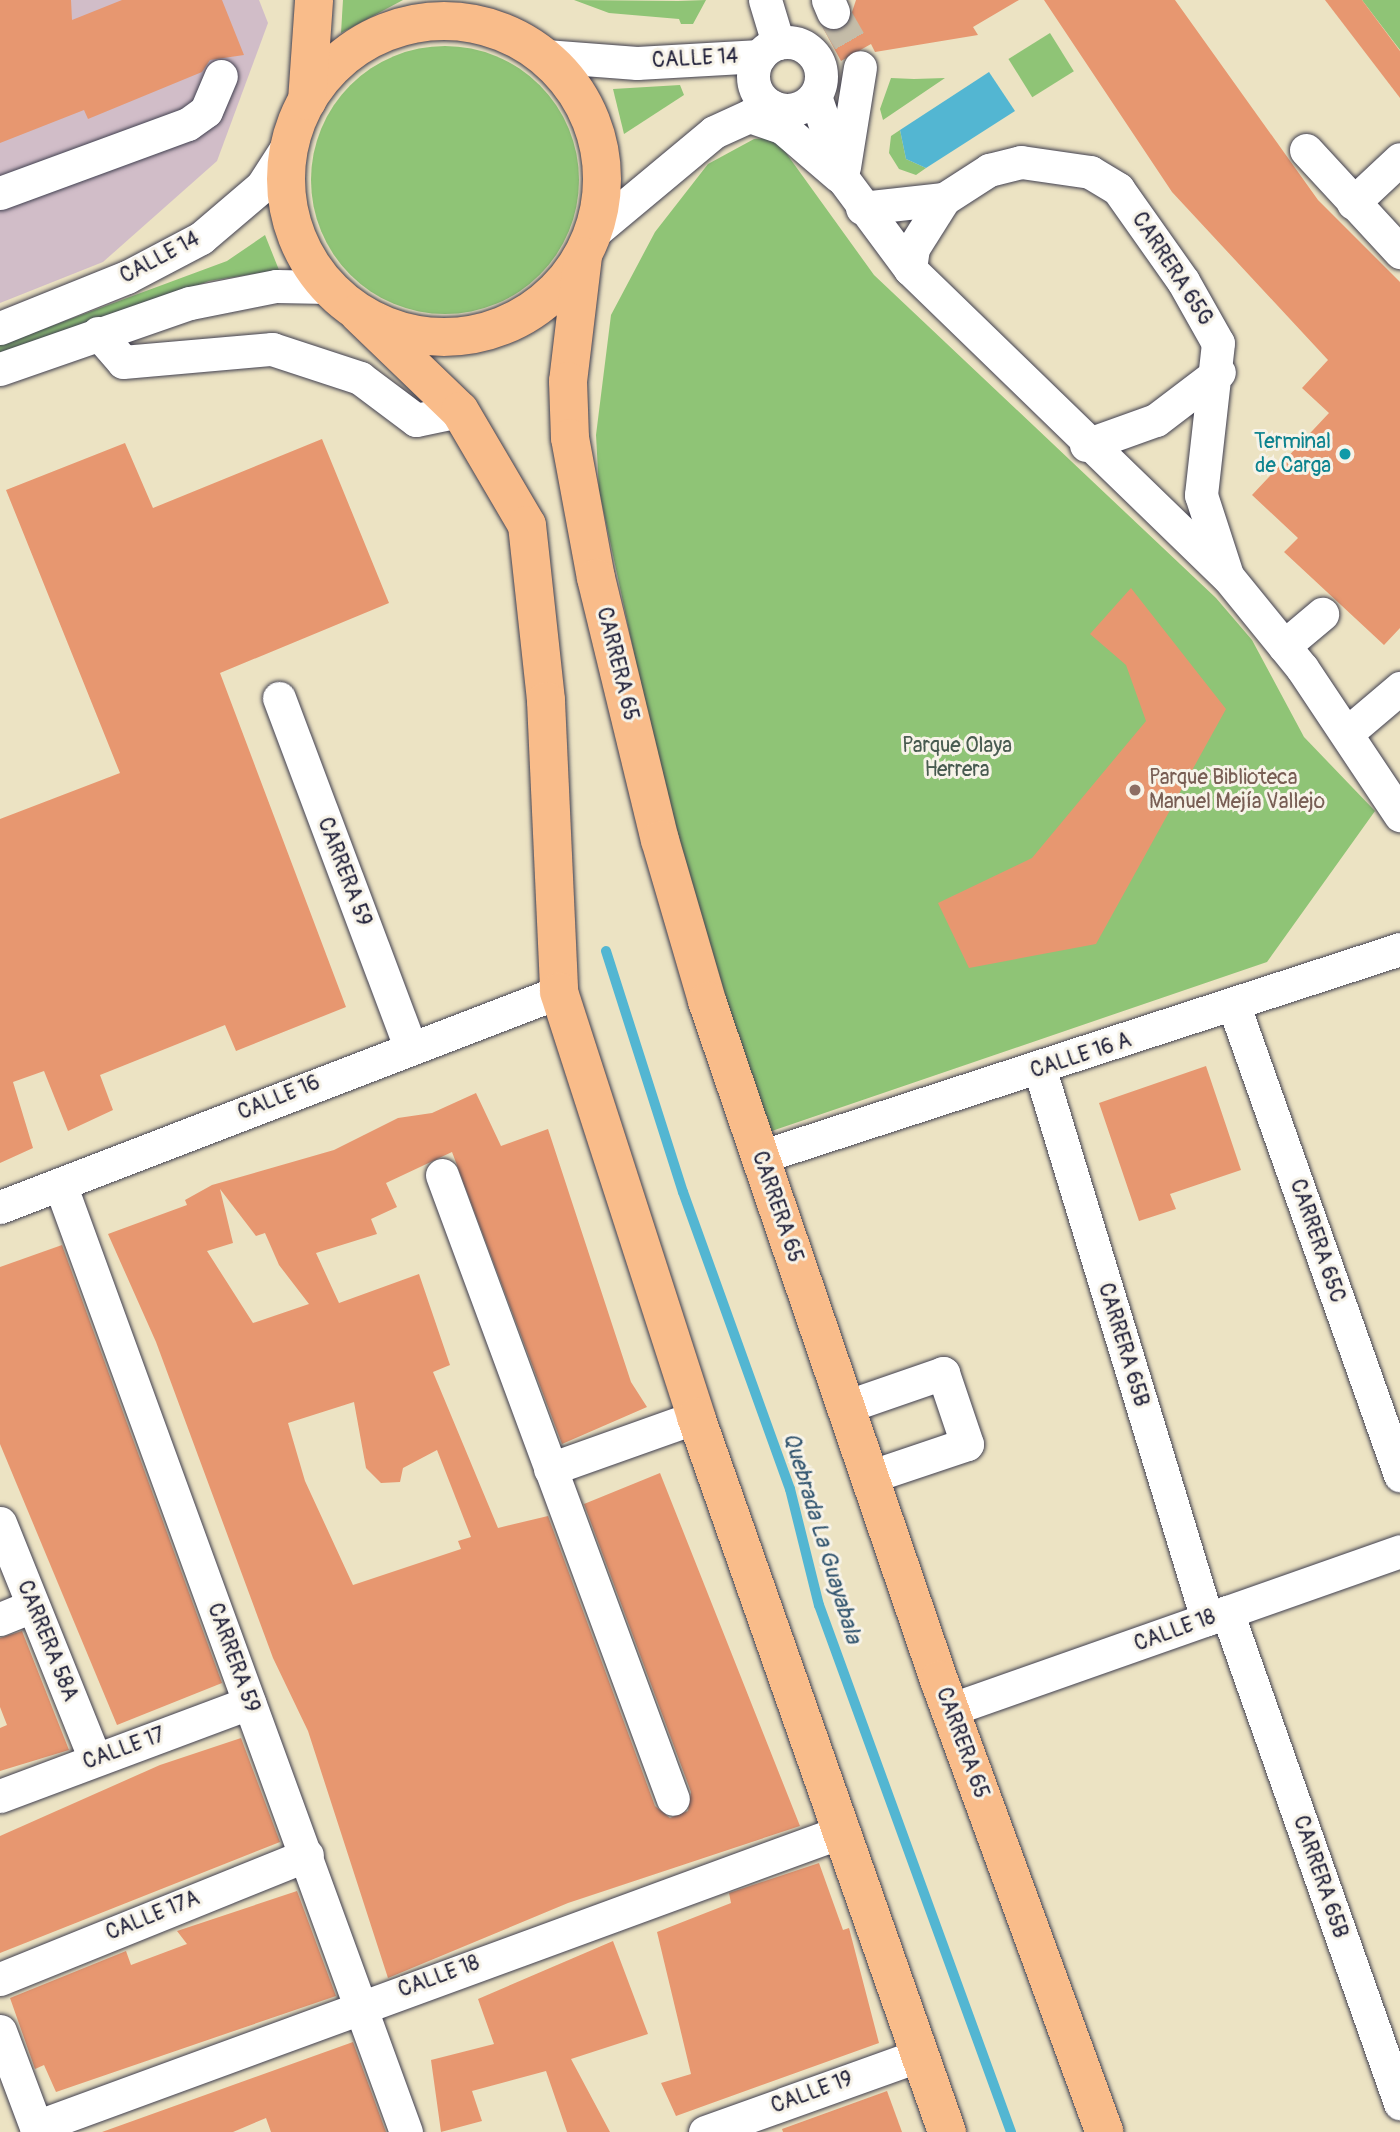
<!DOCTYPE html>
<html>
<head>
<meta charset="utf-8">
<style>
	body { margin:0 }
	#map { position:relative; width:1400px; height:2132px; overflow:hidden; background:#ece3c3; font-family:Pangolin,sans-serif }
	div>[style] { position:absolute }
	.industrial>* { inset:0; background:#d1bdc8 }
	.green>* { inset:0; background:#8fc476; transform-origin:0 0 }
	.round { border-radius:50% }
	.water>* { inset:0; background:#53b6d2 }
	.stream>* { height:10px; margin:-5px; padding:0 5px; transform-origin:5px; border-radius:5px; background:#53b6d2 }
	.building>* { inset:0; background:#e79770 }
	.minor-tunnel>* { height:33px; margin-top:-16.5px; transform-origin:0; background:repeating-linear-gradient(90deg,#c4bca8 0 33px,transparent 0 50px) }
	.roads { filter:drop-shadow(0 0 2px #403f4f) drop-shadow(0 0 2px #403f4f) }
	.minor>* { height:33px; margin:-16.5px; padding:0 16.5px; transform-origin:16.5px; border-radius:16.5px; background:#fff }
	.minor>.ring { margin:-16.5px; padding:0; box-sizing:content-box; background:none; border:33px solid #fff; border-radius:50% }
	.major>* { height:38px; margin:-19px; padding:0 19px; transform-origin:19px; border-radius:19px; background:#f9bc8a }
	.major>.ring { margin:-19px; padding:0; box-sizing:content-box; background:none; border:38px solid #f9bc8a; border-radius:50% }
	.dots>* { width:19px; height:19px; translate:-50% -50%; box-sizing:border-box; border:4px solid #f7f3e8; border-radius:50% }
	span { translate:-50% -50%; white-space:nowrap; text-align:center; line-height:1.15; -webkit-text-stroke:6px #f7f3e8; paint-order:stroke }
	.street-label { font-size:21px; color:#22223b }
	.culture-label { font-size:21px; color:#0d838f }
	.right { translate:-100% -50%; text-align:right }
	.park-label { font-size:21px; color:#485b50 }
	.education-label { font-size:21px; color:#785e54 }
	.left { translate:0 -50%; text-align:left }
	.water-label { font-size:23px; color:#335670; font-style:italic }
</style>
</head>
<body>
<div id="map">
	<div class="industrial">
		<i style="clip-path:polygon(0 0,259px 0,268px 23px,217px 161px,103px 262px,0 303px)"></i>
	</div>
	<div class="green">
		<i style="clip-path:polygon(343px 0,403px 0,341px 33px)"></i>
		<i style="clip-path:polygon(574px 0,678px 1px,706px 0,693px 24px,681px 24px,679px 19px,609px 13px)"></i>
		<i style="clip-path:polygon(1362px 0,1400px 0,1400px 51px,1400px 50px)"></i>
		<i style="left:1050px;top:33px;width:45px;height:49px;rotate:58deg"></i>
		<i class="round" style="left:311px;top:46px;width:268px;height:268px"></i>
		<i style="clip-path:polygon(891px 78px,914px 79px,945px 78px,883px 120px,880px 109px)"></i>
		<i style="clip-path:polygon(680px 85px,684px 95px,624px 134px,613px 89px)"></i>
		<i style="clip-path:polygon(900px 130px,906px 159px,926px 168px,916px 175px,899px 169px,889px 153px,891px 136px)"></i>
		<i style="clip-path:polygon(767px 138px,781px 146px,874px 275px,1216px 598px,1252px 640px,1304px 737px,1375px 811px,1267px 962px,763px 1134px,674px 839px,599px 490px,596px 435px,611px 315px,655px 232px,708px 164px,754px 139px)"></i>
		<i style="clip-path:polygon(265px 235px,279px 270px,209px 281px,0 357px,0 345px,227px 261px)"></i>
	</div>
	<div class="water">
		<i style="clip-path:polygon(989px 72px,1015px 111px,926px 168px,906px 159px,900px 130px)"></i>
	</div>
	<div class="stream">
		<i style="left:606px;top:951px;width:253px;rotate:72.3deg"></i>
		<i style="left:683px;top:1192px;width:316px;rotate:70.2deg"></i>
		<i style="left:790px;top:1489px;width:120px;rotate:76deg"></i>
		<i style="left:819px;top:1605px;width:561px;rotate:69.98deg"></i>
	</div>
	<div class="building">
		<i style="clip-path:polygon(0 0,71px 0,72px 20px,122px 0,222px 0,244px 55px,210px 60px,202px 72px,88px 119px,84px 110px,0 143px)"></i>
		<i style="clip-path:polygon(856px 0,1019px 0,973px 27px,978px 35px,875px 52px,871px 44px,841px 61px,823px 28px,848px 24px)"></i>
		<i style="clip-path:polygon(1044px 0,1175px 0,1318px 200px,1400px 282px,1400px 628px,1384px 645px,1284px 552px,1298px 538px,1252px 495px,1329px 413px,1302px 388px,1328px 360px,1172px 192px)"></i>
		<i style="clip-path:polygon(1325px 0,1362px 0,1400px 51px,1400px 98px)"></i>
		<i style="clip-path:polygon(322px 439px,389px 603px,220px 673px,346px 1007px,236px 1051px,225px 1025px,100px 1075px,113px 1110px,68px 1131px,44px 1071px,13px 1082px,33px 1148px,0 1163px,0 819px,120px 773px,6px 490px,125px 443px,153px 508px)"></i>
		<i style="clip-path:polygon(1131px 588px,1226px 709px,1096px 944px,969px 968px,938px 903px,1032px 858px,1146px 721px,1126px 665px,1090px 634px)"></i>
		<i style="clip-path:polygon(1206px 1066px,1241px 1170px,1170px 1194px,1176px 1209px,1139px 1221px,1099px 1103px)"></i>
		<i style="clip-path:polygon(evenodd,476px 1093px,501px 1146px,548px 1129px,631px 1382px,647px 1407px,562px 1444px,452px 1152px,386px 1183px,397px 1207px,371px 1219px,377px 1234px,316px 1253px,339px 1303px,419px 1274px,450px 1365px,433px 1372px,498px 1528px,548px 1516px,655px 1806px,670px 1818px,688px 1811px,691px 1792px,584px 1504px,660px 1473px,800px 1826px,568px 1903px,388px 1978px,308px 1731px,273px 1658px,156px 1342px,108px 1234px,187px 1205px,185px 1200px,212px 1185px,334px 1150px,398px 1118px,432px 1113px,476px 1093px,220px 1189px,256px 1236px,265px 1233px,279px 1265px,309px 1304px,253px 1323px,207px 1251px,233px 1243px,220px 1189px,476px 1093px,354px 1402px,366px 1468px,381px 1483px,400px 1482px,403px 1468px,437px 1450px,471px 1537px,458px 1541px,461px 1549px,353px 1585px,305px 1481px,288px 1423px,354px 1402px)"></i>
		<i style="clip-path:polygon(62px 1245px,222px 1683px,117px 1725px,0 1444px,0 1267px)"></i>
		<i style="clip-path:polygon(22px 1631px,69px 1750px,0 1771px,0 1728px,7px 1725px,0 1707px,0 1638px)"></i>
		<i style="clip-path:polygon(241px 1738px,280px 1842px,0 1953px,0 1836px,160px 1765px)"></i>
		<i style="clip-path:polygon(819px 1863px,843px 1930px,849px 1928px,879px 2043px,676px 2116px,661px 2083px,691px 2074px,657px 1932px,731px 1903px,729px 1893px)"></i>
		<i style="clip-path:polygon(297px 1891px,336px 1996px,56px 2092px,44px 2065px,35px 2069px,10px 1998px,126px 1951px,131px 1965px,187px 1944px,177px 1931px)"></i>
		<i style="clip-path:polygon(613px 1941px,648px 2034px,571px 2059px,610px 2132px,567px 2132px,546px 2071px,472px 2091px,482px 2121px,441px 2132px,431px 2060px,494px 2044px,478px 1999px)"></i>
		<i style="clip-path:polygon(353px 2042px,386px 2132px,271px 2132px,266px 2118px,233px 2132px,102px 2132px)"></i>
		<i style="clip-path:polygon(887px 2091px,902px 2132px,783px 2132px,782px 2129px)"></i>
	</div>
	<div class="minor-tunnel">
		<i style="left:833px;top:12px;width:46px;rotate:60.1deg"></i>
	</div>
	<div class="roads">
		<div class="minor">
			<i style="left:765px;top:0;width:45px;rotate:73.2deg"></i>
			<i style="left:828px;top:0;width:13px;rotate:67deg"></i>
			<i class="ring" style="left:753px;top:42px;width:35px;height:35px"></i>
			<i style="left:545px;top:56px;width:92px;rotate:4.4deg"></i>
			<i style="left:637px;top:63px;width:123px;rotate:-3.3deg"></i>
			<i style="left:815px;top:96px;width:89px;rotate:71deg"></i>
			<i style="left:844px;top:180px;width:111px;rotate:53.4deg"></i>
			<i style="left:910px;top:269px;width:443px;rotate:44.1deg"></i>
			<i style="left:1228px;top:577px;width:117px;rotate:50.9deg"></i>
			<i style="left:1302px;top:668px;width:177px;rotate:56.3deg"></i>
			<i style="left:749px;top:116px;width:36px;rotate:19deg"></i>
			<i style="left:783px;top:128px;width:74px;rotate:40.6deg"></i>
			<i style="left:1306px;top:150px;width:139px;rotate:47.3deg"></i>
			<i style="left:844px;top:167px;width:101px;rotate:-80.9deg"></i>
			<i style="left:0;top:193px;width:200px;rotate:-20.2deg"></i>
			<i style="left:188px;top:124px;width:22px;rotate:-36deg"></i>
			<i style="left:206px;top:111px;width:38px;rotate:-67deg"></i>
			<i style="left:1353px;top:203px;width:64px;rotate:-43.1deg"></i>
			<i style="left:862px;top:208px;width:82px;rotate:-6.3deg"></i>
			<i style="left:944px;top:199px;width:54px;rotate:-32.8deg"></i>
			<i style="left:989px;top:170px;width:33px;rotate:-14deg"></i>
			<i style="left:1021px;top:162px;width:70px;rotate:8.2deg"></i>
			<i style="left:1090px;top:172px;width:33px;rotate:31deg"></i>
			<i style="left:1118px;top:189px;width:113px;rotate:54.8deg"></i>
			<i style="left:1183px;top:281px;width:71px;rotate:60.6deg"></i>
			<i style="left:1218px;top:343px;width:153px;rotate:96.4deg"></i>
			<i style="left:1201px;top:495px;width:81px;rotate:72deg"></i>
			<i style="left:594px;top:232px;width:156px;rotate:-39.8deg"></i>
			<i style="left:714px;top:132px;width:63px;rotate:-24.5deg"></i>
			<i style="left:910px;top:269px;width:21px;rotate:-82deg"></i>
			<i style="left:913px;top:248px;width:58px;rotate:-57.7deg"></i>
			<i style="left:0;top:328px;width:137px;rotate:-21.9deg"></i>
			<i style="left:127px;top:277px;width:84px;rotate:-27.8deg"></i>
			<i style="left:201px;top:238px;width:80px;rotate:-40.4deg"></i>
			<i style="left:262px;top:186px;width:50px;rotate:-57.3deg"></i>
			<i style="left:98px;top:333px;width:38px;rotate:49deg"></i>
			<i style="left:123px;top:362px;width:150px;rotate:-5deg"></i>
			<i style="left:272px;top:349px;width:93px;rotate:18.2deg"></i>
			<i style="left:360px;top:378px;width:70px;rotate:36.9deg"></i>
			<i style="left:416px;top:420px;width:45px;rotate:-11.6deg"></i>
			<i style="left:0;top:369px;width:201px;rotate:-19.2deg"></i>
			<i style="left:190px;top:303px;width:88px;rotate:-11.2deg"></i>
			<i style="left:276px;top:286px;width:52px;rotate:1.1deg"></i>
			<i style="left:1086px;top:445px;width:74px;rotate:-19.7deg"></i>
			<i style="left:1156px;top:420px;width:79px;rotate:-37.3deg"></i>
			<i style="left:1284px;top:646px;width:50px;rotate:-40.1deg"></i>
			<i style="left:279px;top:698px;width:373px;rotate:69.4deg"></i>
			<i style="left:1347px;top:733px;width:70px;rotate:-40.3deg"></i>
			<i style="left:1234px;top:1006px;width:498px;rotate:70.5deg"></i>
			<i style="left:1040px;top:1070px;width:574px;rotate:73.08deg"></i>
			<i style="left:760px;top:1157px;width:673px;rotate:-18deg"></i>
			<i style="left:442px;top:1175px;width:665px;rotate:69.69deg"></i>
			<i style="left:60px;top:1184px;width:1009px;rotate:69.95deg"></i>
			<i style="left:0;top:1207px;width:599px;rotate:-21.04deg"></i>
			<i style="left:845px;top:1407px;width:104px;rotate:-19.1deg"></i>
			<i style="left:943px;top:1373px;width:75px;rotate:71.3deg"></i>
			<i style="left:967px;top:1444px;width:103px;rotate:161.4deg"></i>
			<i style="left:550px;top:1469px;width:155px;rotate:-19.6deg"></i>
			<i style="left:0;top:1523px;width:254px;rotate:68.1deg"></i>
			<i style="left:1227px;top:1612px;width:521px;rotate:70.59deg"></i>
			<i style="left:0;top:1619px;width:35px;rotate:-22deg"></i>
			<i style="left:949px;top:1710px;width:478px;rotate:-19.4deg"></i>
			<i style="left:0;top:1796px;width:266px;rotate:-20.5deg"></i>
			<i style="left:0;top:1979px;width:331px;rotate:-22deg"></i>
			<i style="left:0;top:2031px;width:108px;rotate:69.4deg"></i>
			<i style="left:36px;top:2127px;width:860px;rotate:-20.14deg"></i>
			<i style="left:705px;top:2132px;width:228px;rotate:-19.7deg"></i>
		</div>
		<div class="major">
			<i class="ring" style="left:286px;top:21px;width:278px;height:278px"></i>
			<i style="left:307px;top:101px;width:101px;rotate:-86deg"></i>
			<i style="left:583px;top:256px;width:126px;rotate:96.8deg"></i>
			<i style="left:568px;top:381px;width:57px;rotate:88deg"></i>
			<i style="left:570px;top:438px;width:142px;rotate:79.5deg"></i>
			<i style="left:596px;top:578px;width:270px;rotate:76.3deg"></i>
			<i style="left:660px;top:840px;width:168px;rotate:73.7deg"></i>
			<i style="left:707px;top:1001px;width:718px;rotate:71.14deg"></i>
			<i style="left:939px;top:1680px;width:481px;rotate:69.9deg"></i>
			<i style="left:358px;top:313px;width:141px;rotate:43.9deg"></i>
			<i style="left:460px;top:411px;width:132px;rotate:59.6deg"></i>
			<i style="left:527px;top:525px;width:177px;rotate:83.8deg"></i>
			<i style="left:546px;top:701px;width:291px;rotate:87.4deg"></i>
			<i style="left:559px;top:992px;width:447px;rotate:72.1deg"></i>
			<i style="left:696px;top:1417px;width:758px;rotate:70.66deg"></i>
		</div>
	</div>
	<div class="dots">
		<i style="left:1345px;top:454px;background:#0f9aa8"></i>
		<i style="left:1135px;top:790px;background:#8d6e63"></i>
	</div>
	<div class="street-label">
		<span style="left:695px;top:59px;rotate:-3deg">CALLE 14</span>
		<span style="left:160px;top:258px;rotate:-28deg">CALLE 14</span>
		<span style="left:1172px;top:269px;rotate:57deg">CARRERA 65G</span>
		<span style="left:617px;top:664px;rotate:76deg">CARRERA 65</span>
		<span style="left:344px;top:872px;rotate:69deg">CARRERA 59</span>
		<span style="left:1081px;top:1056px;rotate:-18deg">CALLE 16 A</span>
		<span style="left:279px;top:1098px;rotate:-22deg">CALLE 16</span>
		<span style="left:777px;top:1207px;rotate:71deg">CARRERA 65</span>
		<span style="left:1317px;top:1241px;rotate:71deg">CARRERA 65C</span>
		<span style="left:1123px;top:1345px;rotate:73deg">CARRERA 65B</span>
		<span style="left:1175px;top:1631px;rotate:-20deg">CALLE 18</span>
		<span style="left:47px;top:1641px;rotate:68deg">CARRERA 58A</span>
		<span style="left:233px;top:1658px;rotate:70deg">CARRERA 59</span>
		<span style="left:962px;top:1743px;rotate:70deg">CARRERA 65</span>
		<span style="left:124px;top:1749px;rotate:-20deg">CALLE 17</span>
		<span style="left:1320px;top:1877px;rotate:71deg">CARRERA 65B</span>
		<span style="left:153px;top:1916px;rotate:-22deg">CALLE 17A</span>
		<span style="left:439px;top:1977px;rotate:-20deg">CALLE 18</span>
		<span style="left:812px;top:2093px;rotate:-20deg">CALLE 19</span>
	</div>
	<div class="culture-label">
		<span class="right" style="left:1331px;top:454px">Terminal<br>de Carga</span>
	</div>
	<div class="park-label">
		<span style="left:957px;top:758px">Parque Olaya<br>Herrera</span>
	</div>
	<div class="education-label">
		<span class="left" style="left:1149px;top:790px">Parque Biblioteca<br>Manuel Mejía Vallejo</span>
	</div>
	<div class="water-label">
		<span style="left:822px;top:1538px;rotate:73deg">Quebrada La Guayabala</span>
	</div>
</div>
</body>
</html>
